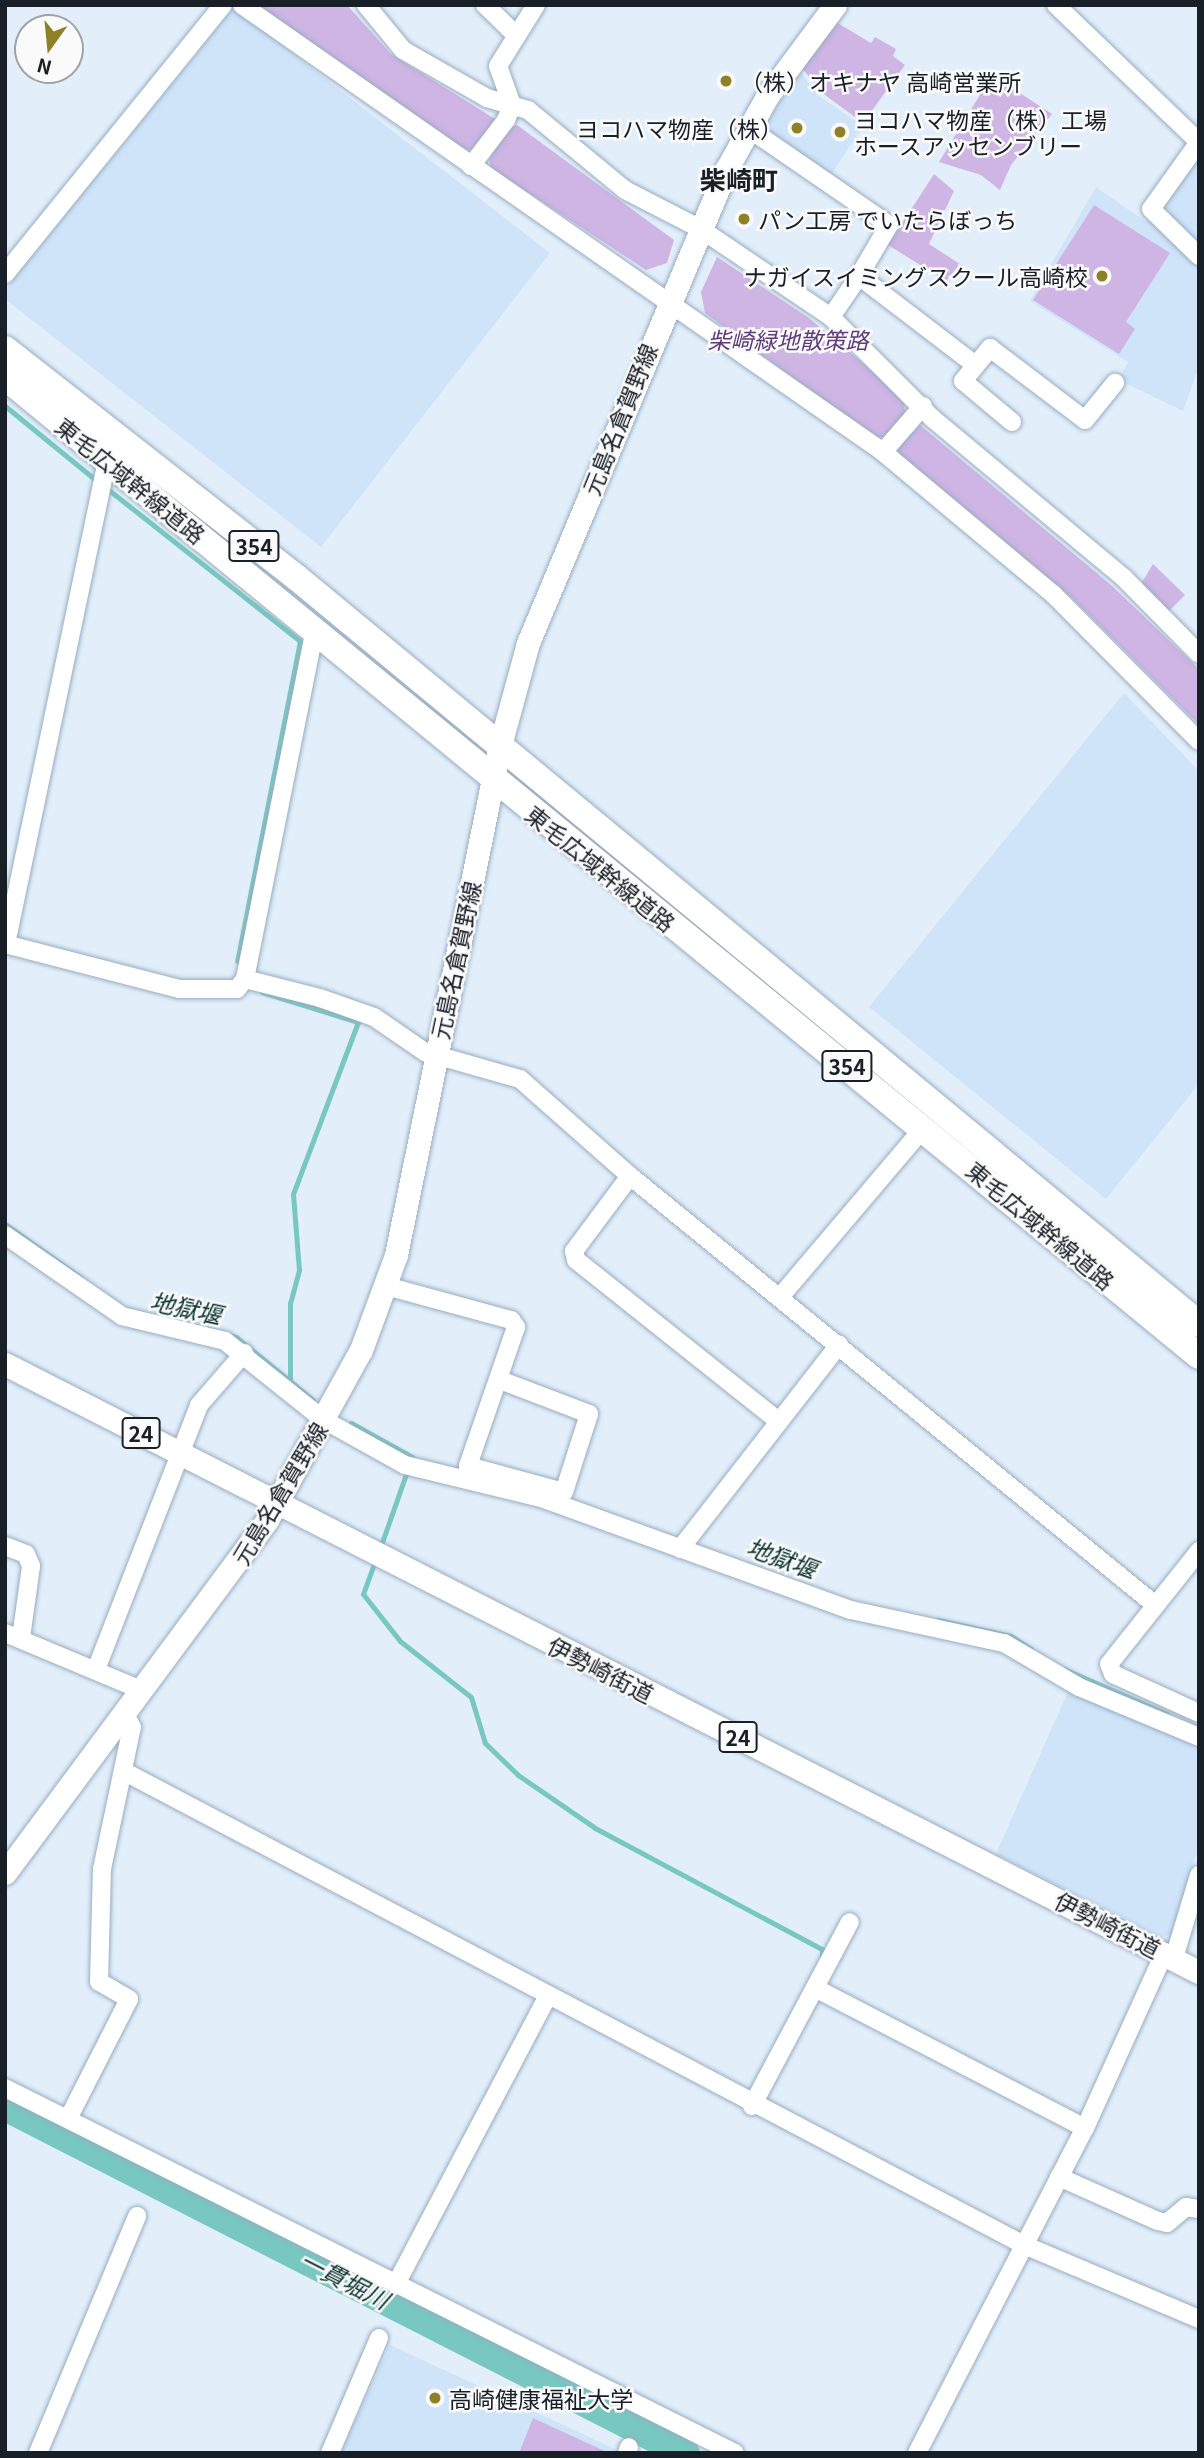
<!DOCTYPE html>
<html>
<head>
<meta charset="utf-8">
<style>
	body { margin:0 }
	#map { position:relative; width:1204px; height:2458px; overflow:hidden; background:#e2effb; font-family:Georgia,"Noto Sans JP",serif }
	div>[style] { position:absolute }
	.built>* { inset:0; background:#cfe4f9 }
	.green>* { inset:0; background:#ceb5e4 }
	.stream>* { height:5px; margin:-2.5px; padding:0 2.5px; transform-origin:2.5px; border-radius:2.5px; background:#78c7c1 }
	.river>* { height:30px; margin:-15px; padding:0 15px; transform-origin:15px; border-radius:15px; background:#78c7c1 }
	.roads { filter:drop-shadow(0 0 2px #98acc0) drop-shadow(0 0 2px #98acc0) }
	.minor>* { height:18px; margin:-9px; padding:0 9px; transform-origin:9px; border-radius:9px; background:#fff }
	.major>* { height:23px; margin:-11.5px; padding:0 11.5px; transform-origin:11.5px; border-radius:11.5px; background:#fff }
	.highway>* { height:26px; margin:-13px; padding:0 13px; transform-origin:13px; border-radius:13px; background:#fff }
	.dots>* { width:19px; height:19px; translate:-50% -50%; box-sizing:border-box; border:4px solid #fafafa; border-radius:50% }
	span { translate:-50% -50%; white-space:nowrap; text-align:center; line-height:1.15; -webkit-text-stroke:5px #fafafa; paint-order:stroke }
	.shield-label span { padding:2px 5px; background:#fafafa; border:2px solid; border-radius:5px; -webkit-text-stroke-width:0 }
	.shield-label { font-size:21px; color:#181f27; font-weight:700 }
	.poi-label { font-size:23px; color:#181f27 }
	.left { translate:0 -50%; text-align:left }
	.right { translate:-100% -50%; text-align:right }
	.park-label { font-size:23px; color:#5f3b7b; font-style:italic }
	.street-label { font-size:23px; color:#181f27 }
	.water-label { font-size:24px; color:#0b3331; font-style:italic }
	.quarter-label { font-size:26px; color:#181f27; font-weight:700 }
	.frame { position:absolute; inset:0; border:7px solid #181f27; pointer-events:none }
	.north { position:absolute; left:14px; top:14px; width:70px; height:70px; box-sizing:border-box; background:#fafafa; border:2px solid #a0a2a6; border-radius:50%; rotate:195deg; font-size:19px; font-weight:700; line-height:28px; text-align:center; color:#181f27 }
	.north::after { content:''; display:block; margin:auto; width:24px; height:32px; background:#8d8027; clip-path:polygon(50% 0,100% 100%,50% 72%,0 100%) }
</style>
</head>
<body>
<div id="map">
	<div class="built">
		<i style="clip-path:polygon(234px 8px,550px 253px,321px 547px,5px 299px,5px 290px)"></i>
		<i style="clip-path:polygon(799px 70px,819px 96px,863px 126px,828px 179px,767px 135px,767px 123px)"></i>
		<i style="clip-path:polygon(1199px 154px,1199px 366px,1183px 411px,1119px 380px,1128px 362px,1030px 301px,1096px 187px,1145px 221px,1159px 219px,1163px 201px)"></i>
		<i style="clip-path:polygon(1124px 693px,1199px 771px,1199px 1084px,1106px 1199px,869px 1007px)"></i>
		<i style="clip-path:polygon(1070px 1687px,1199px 1742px,1199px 1845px,1172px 1935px,1161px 1937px,996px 1854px)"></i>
		<i style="clip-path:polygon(390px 2345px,624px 2453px,341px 2453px)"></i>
	</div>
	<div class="green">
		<i style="clip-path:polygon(255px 5px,347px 5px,391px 54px,495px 119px,476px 149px,464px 150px)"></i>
		<i style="clip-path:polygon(836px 22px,871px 43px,875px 37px,896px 49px,893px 56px,905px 65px,863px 123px,825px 95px,800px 66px)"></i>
		<i style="clip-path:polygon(992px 75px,1052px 114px,1011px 165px,1000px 190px,981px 175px,939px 162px)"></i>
		<i style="clip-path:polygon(517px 125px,674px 240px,667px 263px,646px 270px,491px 168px,489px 159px,508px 127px)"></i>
		<i style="clip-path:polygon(934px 174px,954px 191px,929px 244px,960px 264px,946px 281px,888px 245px)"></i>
		<i style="clip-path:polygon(1094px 205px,1170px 253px,1126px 322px,1135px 329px,1119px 354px,1033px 300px)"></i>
		<i style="clip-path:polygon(717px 257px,809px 318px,904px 398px,905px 412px,888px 437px,873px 437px,705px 313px,701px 292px)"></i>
		<i style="clip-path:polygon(920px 425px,1111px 585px,1199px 669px,1199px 725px,1072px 598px,900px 457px,898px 448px)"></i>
		<i style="clip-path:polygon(1153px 564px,1185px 595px,1166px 614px,1139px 587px)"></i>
		<i style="clip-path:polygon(533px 2418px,609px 2453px,519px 2453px)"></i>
	</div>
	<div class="stream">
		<i style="left:5px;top:406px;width:119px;rotate:39.2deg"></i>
		<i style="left:105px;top:487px;width:248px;rotate:38.3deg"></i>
		<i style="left:300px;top:641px;width:326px;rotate:101.1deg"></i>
		<i style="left:262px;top:992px;width:101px;rotate:17.4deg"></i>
		<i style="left:358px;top:1022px;width:184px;rotate:110.7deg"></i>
		<i style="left:293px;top:1194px;width:76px;rotate:85.5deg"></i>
		<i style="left:299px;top:1270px;width:34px;rotate:105deg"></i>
		<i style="left:290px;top:1303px;width:77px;rotate:90deg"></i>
		<i style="left:5px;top:1224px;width:93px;rotate:35.4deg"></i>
		<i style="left:197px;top:1326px;width:41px;rotate:15.8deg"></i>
		<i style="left:236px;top:1337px;width:99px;rotate:39.3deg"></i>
		<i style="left:351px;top:1423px;width:70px;rotate:29.1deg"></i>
		<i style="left:380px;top:1548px;width:96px;rotate:-70.6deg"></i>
		<i style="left:375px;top:1561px;width:35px;rotate:110deg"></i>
		<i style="left:363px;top:1594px;width:60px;rotate:51.8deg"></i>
		<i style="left:400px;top:1641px;width:90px;rotate:38.3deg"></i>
		<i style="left:471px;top:1697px;width:48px;rotate:73.1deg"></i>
		<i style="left:485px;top:1743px;width:46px;rotate:44.1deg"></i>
		<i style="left:518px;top:1775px;width:93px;rotate:34.5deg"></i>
		<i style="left:595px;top:1828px;width:257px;rotate:28.1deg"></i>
		<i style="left:822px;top:1949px;width:9px;rotate:90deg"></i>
		<i style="left:938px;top:1620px;width:75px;rotate:12.4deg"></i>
		<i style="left:1011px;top:1636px;width:24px;rotate:33deg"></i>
		<i style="left:1064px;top:1669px;width:112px;rotate:23.6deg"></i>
	</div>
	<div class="river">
		<i style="left:5px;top:2106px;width:763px;rotate:27.03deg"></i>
	</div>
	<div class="roads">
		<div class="minor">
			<i style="left:242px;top:5px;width:781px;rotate:34.89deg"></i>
			<i style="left:883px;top:452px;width:222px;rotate:39.9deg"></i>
			<i style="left:1053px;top:594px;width:207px;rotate:45.2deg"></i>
			<i style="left:366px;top:5px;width:58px;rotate:50.6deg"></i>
			<i style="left:403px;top:50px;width:97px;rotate:29.7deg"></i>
			<i style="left:487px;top:98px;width:43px;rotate:16.3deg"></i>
			<i style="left:528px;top:110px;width:126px;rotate:39.5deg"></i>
			<i style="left:625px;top:190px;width:83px;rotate:27.2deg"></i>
			<i style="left:699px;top:228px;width:159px;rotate:34deg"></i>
			<i style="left:831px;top:317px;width:143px;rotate:45deg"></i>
			<i style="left:932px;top:418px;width:251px;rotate:39.8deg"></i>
			<i style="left:1125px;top:579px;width:105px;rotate:45.4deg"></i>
			<i style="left:485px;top:5px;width:43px;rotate:44.1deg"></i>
			<i style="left:1056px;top:5px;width:198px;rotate:43.8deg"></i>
			<i style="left:1199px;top:142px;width:82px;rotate:125.6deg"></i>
			<i style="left:1151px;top:209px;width:67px;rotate:44.4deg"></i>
			<i style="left:748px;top:128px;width:171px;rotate:34.5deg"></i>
			<i style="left:889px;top:225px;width:59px;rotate:120.5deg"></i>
			<i style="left:859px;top:276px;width:145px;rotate:37.4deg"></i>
			<i style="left:471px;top:166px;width:58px;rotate:-52.7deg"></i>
			<i style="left:506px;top:120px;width:16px;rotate:-68deg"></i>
			<i style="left:512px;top:105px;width:41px;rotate:-109.7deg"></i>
			<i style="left:498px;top:66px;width:72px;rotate:-58.1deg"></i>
			<i style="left:5px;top:274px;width:346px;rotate:-51deg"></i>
			<i style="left:831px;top:317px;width:50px;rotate:-55.7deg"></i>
			<i style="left:1012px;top:422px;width:64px;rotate:-140.1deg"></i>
			<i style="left:963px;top:381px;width:43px;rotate:-50.7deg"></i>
			<i style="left:990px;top:348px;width:119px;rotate:37.2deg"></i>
			<i style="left:1085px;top:420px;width:48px;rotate:-51deg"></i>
			<i style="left:883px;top:452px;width:61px;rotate:-49deg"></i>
			<i style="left:5px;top:944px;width:180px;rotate:14.5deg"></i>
			<i style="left:179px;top:989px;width:58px"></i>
			<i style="left:237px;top:989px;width:13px;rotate:-51deg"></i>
			<i style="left:245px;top:979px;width:77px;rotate:14.2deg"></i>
			<i style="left:320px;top:998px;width:57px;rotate:19.4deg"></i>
			<i style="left:374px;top:1017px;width:62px;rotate:34.5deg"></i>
			<i style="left:425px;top:1052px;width:99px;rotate:15.9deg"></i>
			<i style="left:520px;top:1079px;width:147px;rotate:41.4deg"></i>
			<i style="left:630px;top:1176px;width:677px;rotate:39.24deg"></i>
			<i style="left:6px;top:944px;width:494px;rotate:-78.2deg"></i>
			<i style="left:245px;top:979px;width:358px;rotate:-78.7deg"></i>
			<i style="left:630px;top:1176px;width:94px;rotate:126.7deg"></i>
			<i style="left:574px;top:1251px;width:9px;rotate:77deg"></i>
			<i style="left:576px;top:1260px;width:257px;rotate:38.5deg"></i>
			<i style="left:5px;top:1235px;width:142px;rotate:34.7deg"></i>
			<i style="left:122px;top:1316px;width:106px;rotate:13.6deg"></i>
			<i style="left:225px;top:1341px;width:127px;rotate:38.6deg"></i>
			<i style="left:324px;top:1420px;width:93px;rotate:29.1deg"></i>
			<i style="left:405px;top:1465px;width:143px;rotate:13.7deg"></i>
			<i style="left:544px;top:1499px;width:326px;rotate:19.9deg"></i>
			<i style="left:851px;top:1610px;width:157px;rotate:12.2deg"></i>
			<i style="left:1004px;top:1643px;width:87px;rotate:30.4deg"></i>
			<i style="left:1079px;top:1687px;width:130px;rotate:22.6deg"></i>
			<i style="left:386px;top:1286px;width:130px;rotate:15.2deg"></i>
			<i style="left:511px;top:1320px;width:9px;rotate:54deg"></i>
			<i style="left:516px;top:1327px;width:147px;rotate:109.1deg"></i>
			<i style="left:468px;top:1466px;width:99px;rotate:15.2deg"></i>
			<i style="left:564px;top:1492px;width:82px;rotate:-72.2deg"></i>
			<i style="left:589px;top:1414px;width:95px;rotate:-159.1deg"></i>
			<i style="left:780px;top:1297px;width:223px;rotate:-49.7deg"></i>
			<i style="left:5px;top:1546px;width:22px;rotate:21deg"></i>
			<i style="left:26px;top:1554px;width:13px;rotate:67deg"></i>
			<i style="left:31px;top:1566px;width:73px;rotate:97.9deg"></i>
			<i style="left:680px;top:1549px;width:259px;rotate:-52.1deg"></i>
			<i style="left:1199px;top:1551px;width:144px;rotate:128.5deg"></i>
			<i style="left:1109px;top:1664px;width:11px;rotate:68deg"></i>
			<i style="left:1113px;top:1674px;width:94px;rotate:24.4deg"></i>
			<i style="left:5px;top:1633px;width:147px;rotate:22.7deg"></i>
			<i style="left:97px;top:1667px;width:281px;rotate:-68.7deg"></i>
			<i style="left:199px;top:1405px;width:69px;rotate:-49.1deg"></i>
			<i style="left:125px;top:1772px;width:1016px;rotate:27.75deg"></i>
			<i style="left:1024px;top:2245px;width:190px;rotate:22.9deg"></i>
			<i style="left:1174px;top:1958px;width:87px;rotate:-73.2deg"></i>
			<i style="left:815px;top:1988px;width:304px;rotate:27.4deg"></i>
			<i style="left:5px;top:2088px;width:816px;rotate:26.57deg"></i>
			<i style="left:752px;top:2106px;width:208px;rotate:-62deg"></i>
			<i style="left:69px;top:2117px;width:132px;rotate:-63deg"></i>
			<i style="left:129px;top:1999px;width:34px;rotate:-150deg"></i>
			<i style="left:99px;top:1982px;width:113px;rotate:-88.5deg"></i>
			<i style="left:102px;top:1869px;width:145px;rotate:-78.1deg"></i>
			<i style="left:132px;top:1727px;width:16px;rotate:-120deg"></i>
			<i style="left:1059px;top:2177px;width:108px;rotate:24deg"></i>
			<i style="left:1158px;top:2221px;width:9px;rotate:13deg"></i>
			<i style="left:1167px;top:2223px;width:25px;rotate:-40deg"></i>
			<i style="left:1186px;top:2207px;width:13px;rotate:9deg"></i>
			<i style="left:396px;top:2284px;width:323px;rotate:-62.2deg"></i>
			<i style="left:38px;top:2453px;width:257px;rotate:-67.3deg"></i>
			<i style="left:330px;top:2453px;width:125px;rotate:-66.9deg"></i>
			<i style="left:627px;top:2453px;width:6px;rotate:-72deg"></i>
			<i style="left:917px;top:2453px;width:366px;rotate:-62.7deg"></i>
			<i style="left:1085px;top:2128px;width:193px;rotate:-65.6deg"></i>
		</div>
		<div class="major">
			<i style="left:5px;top:1364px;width:1340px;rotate:26.99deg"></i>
			<i style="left:5px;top:1873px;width:440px;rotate:-53.4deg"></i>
			<i style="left:267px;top:1520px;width:194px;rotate:-61.1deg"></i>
			<i style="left:361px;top:1350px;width:101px;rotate:-69.8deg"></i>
			<i style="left:396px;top:1255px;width:516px;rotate:-78.49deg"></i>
			<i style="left:499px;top:749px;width:110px;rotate:-74.7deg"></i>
			<i style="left:528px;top:643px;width:513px;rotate:-67.29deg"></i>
			<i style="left:726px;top:170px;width:86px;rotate:-60.8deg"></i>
			<i style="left:768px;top:95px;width:112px;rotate:-53.3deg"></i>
		</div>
		<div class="highway">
			<i style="left:5px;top:349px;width:370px;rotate:38.1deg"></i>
			<i style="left:296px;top:577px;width:1172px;rotate:39.6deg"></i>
			<i style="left:5px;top:377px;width:1544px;rotate:39.35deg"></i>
		</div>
	</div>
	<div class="dots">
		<i style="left:726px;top:81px;background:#8d8027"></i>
		<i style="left:797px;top:128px;background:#8d8027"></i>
		<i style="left:840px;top:132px;background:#8d8027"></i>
		<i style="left:744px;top:219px;background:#8d8027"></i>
		<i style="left:1102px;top:276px;background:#8d8027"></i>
		<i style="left:435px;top:2398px;background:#8d8027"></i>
	</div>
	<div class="shield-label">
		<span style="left:254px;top:546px">354</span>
		<span style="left:847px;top:1066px">354</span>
		<span style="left:141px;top:1433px">24</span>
		<span style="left:738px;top:1737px">24</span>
	</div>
	<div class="poi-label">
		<span class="left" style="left:740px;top:81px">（株）オキナヤ 高崎営業所</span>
		<span class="left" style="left:854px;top:132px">ヨコハマ物産（株）工場<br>ホースアッセンブリー</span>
		<span class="right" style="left:783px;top:128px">ヨコハマ物産（株）</span>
		<span class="left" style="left:758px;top:219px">パン工房 でいたらぼっち</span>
		<span class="right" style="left:1088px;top:276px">ナガイスイミングスクール高崎校</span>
		<span class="left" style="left:449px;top:2398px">高崎健康福祉大学</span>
	</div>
	<div class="park-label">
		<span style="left:788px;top:339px">柴崎緑地散策路</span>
	</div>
	<div class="street-label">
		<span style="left:619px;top:419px;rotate:-68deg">元島名倉賀野線</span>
		<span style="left:131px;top:480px;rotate:39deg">東毛広域幹線道路</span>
		<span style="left:601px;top:868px;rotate:39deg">東毛広域幹線道路</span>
		<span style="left:455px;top:960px;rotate:-78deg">元島名倉賀野線</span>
		<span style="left:1041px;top:1225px;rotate:40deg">東毛広域幹線道路</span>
		<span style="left:279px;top:1493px;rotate:-59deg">元島名倉賀野線</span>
		<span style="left:601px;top:1669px;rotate:27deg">伊勢崎街道</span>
		<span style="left:1108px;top:1924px;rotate:27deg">伊勢崎街道</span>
	</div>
	<div class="water-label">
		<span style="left:186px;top:1307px;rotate:12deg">地獄堰</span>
		<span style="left:782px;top:1557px;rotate:20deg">地獄堰</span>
		<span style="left:345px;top:2279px;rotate:27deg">一貫堀川</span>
	</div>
	<div class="quarter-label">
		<span style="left:739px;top:179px">柴崎町</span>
	</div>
	<div class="frame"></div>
	<div class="north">N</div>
</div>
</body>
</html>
